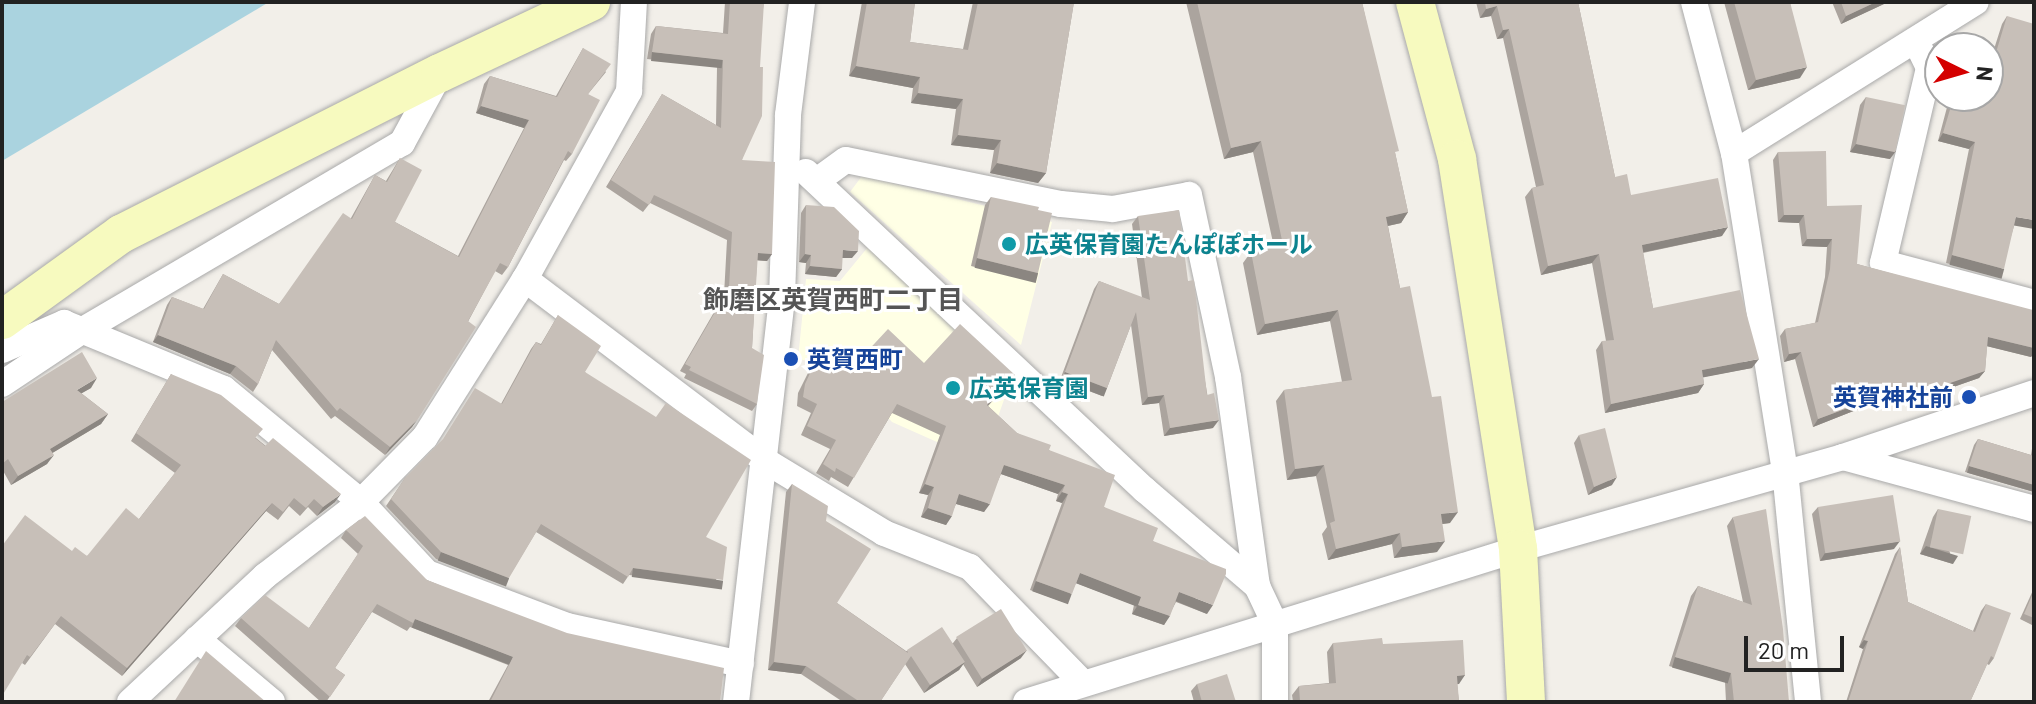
<!DOCTYPE html>
<html>
<head>
<meta charset="utf-8">
<style>
	body { margin:0 }
	#map { position:relative; width:2036px; height:704px; overflow:hidden; background:#f2efe9; font-family:Barlow,"Noto Sans JP",sans-serif }
	div>[style] { position:absolute }
	.education>* { inset:0; background:#ffffe5 }
	.water>* { inset:0; background:#aad3df }
	.roads { filter:drop-shadow(0 0 2px #a9a9a9) drop-shadow(0 0 2px #a9a9a9) }
	.street>* { height:26px; margin:-13px; padding:0 13px; transform-origin:13px; border-radius:13px; background:#fff }
	.secondary>* { height:38px; margin:-19px; padding:0 19px; transform-origin:19px; border-radius:19px; background:#f7fabf }
	.wall>* { inset:0; background:#aba49e }
	.shaded-wall>* { inset:0; background:#8b8681; transform-origin:0 0 }
	.building>* { inset:0; background:#c7bfb8; transform-origin:0 0 }
	.dots>* { width:22px; height:22px; translate:-50% -50%; box-sizing:border-box; border:4px solid #fff; border-radius:50% }
	span { translate:-50% -50%; white-space:nowrap; text-align:center; line-height:1.15; -webkit-text-stroke:6px #fff; paint-order:stroke }
	.culture-label { font-size:24px; color:#0d838f; font-weight:700 }
	.left { translate:0 -50%; text-align:left }
	.transit-label { font-size:24px; color:#164399; font-weight:700 }
	.right { translate:-100% -50%; text-align:right }
	.neighbourhood-label { font-size:26px; color:#555; font-weight:700 }
	.frame { position:absolute; inset:0; border:4px solid #222; pointer-events:none }
	.north { position:absolute; left:1924px; top:32px; width:80px; height:80px; box-sizing:border-box; background:#fff; border:2px solid #a7a7a7; border-radius:50%; rotate:95deg; font-size:22px; font-weight:700; line-height:32px; text-align:center; color:#222 }
	.north::after { content:''; display:block; margin:auto; width:28px; height:36px; background:#d40000; clip-path:polygon(50% 0,100% 100%,50% 72%,0 100%) }
	.scale { position:absolute; left:1744px; top:636px; width:100px; height:36px; box-sizing:border-box; border:4px solid #222; border-top:0; padding-left:10px; font-size:24px; line-height:28px; white-space:nowrap; color:#222; -webkit-text-stroke:6px #fff; paint-order:stroke }
</style>
</head>
<body>
<div id="map">
	<div class="education">
		<i style="clip-path:polygon(862px 176px,1052px 222px,1021px 345px,850px 192px)"></i>
		<i style="clip-path:polygon(868px 247px,1011px 380px,982px 462px,892px 422px,855px 381px,819px 363px,798px 359px,806px 279px,840px 281px)"></i>
	</div>
	<div class="water">
		<i style="clip-path:polygon(2px 2px,269px 2px,2px 161px)"></i>
	</div>
	<div class="roads">
		<div class="street">
			<i style="left:1694px;top:2px;width:156px;rotate:75.2deg"></i>
			<i style="left:1734px;top:153px;width:322px;rotate:80.9deg"></i>
			<i style="left:1785px;top:471px;width:232px;rotate:84.3deg"></i>
			<i style="left:1916px;top:41px;width:30px;rotate:64deg"></i>
			<i style="left:1929px;top:68px;width:200px;rotate:103.3deg"></i>
			<i style="left:1883px;top:263px;width:156px;rotate:14.8deg"></i>
			<i style="left:1734px;top:153px;width:285px;rotate:-32deg"></i>
			<i style="left:806px;top:172px;width:465px;rotate:43.2deg"></i>
			<i style="left:1145px;top:490px;width:148px;rotate:40.6deg"></i>
			<i style="left:818px;top:180px;width:34px;rotate:-36deg"></i>
			<i style="left:846px;top:160px;width:219px;rotate:11.6deg"></i>
			<i style="left:1061px;top:204px;width:52px;rotate:5.5deg"></i>
			<i style="left:1113px;top:209px;width:77px;rotate:-10.4deg"></i>
			<i style="left:1189px;top:195px;width:186px;rotate:77.9deg"></i>
			<i style="left:1228px;top:377px;width:211px;rotate:82.1deg"></i>
			<i style="left:1257px;top:586px;width:42px;rotate:64.7deg"></i>
			<i style="left:1275px;top:624px;width:78px;rotate:90deg"></i>
			<i style="left:525px;top:279px;width:300px;rotate:37.1deg"></i>
			<i style="left:764px;top:460px;width:140px;rotate:31.3deg"></i>
			<i style="left:884px;top:533px;width:92px;rotate:21.6deg"></i>
			<i style="left:970px;top:567px;width:161px;rotate:45.8deg"></i>
			<i style="left:2px;top:350px;width:68px;rotate:-23.5deg"></i>
			<i style="left:64px;top:323px;width:173px;rotate:22.4deg"></i>
			<i style="left:224px;top:389px;width:178px;rotate:39.5deg"></i>
			<i style="left:361px;top:502px;width:97px;rotate:47.1deg"></i>
			<i style="left:427px;top:573px;width:150px;rotate:20.7deg"></i>
			<i style="left:567px;top:626px;width:178px;rotate:12.3deg"></i>
			<i style="left:2px;top:384px;width:97px;rotate:-33.7deg"></i>
			<i style="left:83px;top:330px;width:370px;rotate:-30.4deg"></i>
			<i style="left:402px;top:143px;width:80px;rotate:-61.5deg"></i>
			<i style="left:1843px;top:457px;width:198px;rotate:15.2deg"></i>
			<i style="left:197px;top:639px;width:98px;rotate:40deg"></i>
			<i style="left:130px;top:702px;width:185px;rotate:-43deg"></i>
			<i style="left:265px;top:576px;width:121px;rotate:-37.6deg"></i>
			<i style="left:361px;top:502px;width:91px;rotate:-45.4deg"></i>
			<i style="left:425px;top:437px;width:187px;rotate:-57.7deg"></i>
			<i style="left:525px;top:279px;width:215px;rotate:-61deg"></i>
			<i style="left:629px;top:91px;width:89px;rotate:-86.8deg"></i>
			<i style="left:736px;top:702px;width:407px;rotate:-83.5deg"></i>
			<i style="left:782px;top:298px;width:183px;rotate:-88.1deg"></i>
			<i style="left:788px;top:115px;width:114px;rotate:-82.9deg"></i>
			<i style="left:1026px;top:702px;width:515px;rotate:-17.27deg"></i>
			<i style="left:1518px;top:549px;width:338px;rotate:-15.8deg"></i>
			<i style="left:1843px;top:457px;width:201px;rotate:-18.5deg"></i>
		</div>
		<div class="secondary">
			<i style="left:1415px;top:2px;width:163px;rotate:75deg"></i>
			<i style="left:1457px;top:159px;width:395px;rotate:81.1deg"></i>
			<i style="left:1518px;top:549px;width:153px;rotate:87deg"></i>
			<i style="left:2px;top:320px;width:147px;rotate:-35.9deg"></i>
			<i style="left:121px;top:234px;width:357px;rotate:-26.8deg"></i>
			<i style="left:440px;top:73px;width:167px;rotate:-25.2deg"></i>
		</div>
	</div>
	<div class="wall">
		<i style="clip-path:polygon(725px 2px,764px 2px,742px 160px,772px 254px,767px 261px,757px 260px,752px 348px,757px 404px,752px 411px,684px 378px,686px 374px,680px 371px,724px 295px,727px 240px,650px 203px,643px 212px,606px 187px,662px 94px,716px 125px,717px 67px,647px 59px,651px 34px,656px 26px,723px 33px)"></i>
		<i style="clip-path:polygon(862px 2px,915px 2px,910px 42px,963px 49px,973px 2px,1074px 2px,1046px 173px,1038px 183px,990px 173px,994px 150px,951px 145px,956px 109px,911px 103px,913px 88px,849px 76px)"></i>
		<i style="clip-path:polygon(1186px 2px,1362px 2px,1408px 212px,1401px 223px,1388px 226px,1400px 288px,1450px 523px,1442px 524px,1437px 552px,1394px 558px,1392px 544px,1328px 560px,1322px 534px,1327px 527px,1316px 476px,1287px 480px,1276px 401px,1284px 390px,1342px 382px,1330px 321px,1257px 335px,1243px 263px,1251px 252px,1274px 247px,1253px 152px,1224px 159px)"></i>
		<i style="clip-path:polygon(1476px 2px,1578px 2px,1615px 177px,1631px 195px,1722px 236px,1643px 253px,1653px 308px,1752px 368px,1703px 377px,1704px 384px,1698px 393px,1605px 413px,1596px 350px,1602px 341px,1606px 341px,1592px 263px,1541px 275px,1525px 197px,1532px 188px,1536px 187px,1503px 38px,1497px 39px,1491px 16px,1480px 18px)"></i>
		<i style="clip-path:polygon(1724px 2px,1790px 2px,1800px 78px,1748px 90px)"></i>
		<i style="clip-path:polygon(1832px 2px,1885px 2px,1884px 4px,1841px 24px)"></i>
		<i style="clip-path:polygon(2007px 16px,2014px 226px,1999px 277px,1946px 263px,1969px 149px,1938px 141px,1950px 96px,1988px 96px,1988px 68px,2002px 24px)"></i>
		<i style="clip-path:polygon(583px 48px,606px 72px,588px 94px,572px 154px,566px 161px,564px 160px,508px 267px,502px 275px,495px 271px,412px 427px,385px 455px,335px 416px,331px 419px,272px 350px,258px 384px,253px 392px,230px 374px,153px 342px,167px 305px,172px 297px,203px 309px,223px 274px,279px 304px,351px 218px,375px 175px,386px 181px,400px 158px,395px 222px,458px 256px,524px 128px,476px 113px,484px 84px,490px 76px,556px 96px)"></i>
		<i style="clip-path:polygon(1866px 97px,1890px 159px,1850px 152px,1860px 105px)"></i>
		<i style="clip-path:polygon(1778px 152px,1827px 206px,1857px 264px,2034px 313px,2034px 353px,2031px 357px,1987px 346px,1985px 371px,1979px 378px,1919px 399px,1856px 410px,1813px 427px,1795px 359px,1784px 362px,1780px 336px,1785px 329px,1815px 323px,1825px 277px,1827px 247px,1802px 246px,1799px 223px,1778px 222px,1773px 160px)"></i>
		<i style="clip-path:polygon(991px 197px,1038px 273px,1032px 281px,971px 266px,985px 205px)"></i>
		<i style="clip-path:polygon(806px 205px,852px 258px,842px 258px,842px 269px,836px 277px,805px 274px,806px 263px,799px 262px,801px 213px)"></i>
		<i style="clip-path:polygon(1138px 216px,1188px 281px,1213px 428px,1164px 436px,1159px 403px,1142px 405px,1131px 325px,1107px 388px,1102px 396px,1060px 380px,1094px 289px,1099px 281px,1142px 298px,1132px 224px)"></i>
		<i style="clip-path:polygon(558px 315px,585px 372px,706px 537px,718px 587px,629px 575px,623px 584px,536px 532px,504px 585px,436px 559px,386px 506px,405px 478px,501px 404px,531px 349px,536px 342px,541px 344px)"></i>
		<i style="clip-path:polygon(818px 356px,849px 371px,924px 363px,1008px 384px,988px 406px,1017px 433px,1049px 450px,1104px 507px,1153px 541px,1207px 614px,1176px 602px,1164px 625px,1132px 614px,1134px 605px,1076px 583px,1066px 603px,1030px 590px,1062px 503px,1056px 501px,1058px 494px,1001px 474px,984px 512px,956px 504px,946px 525px,921px 517px,928px 495px,919px 493px,940px 435px,892px 413px,848px 487px,831px 477px,829px 481px,816px 473px,830px 449px,801px 435px,811px 413px,797px 406px,798px 393px,812px 365px)"></i>
		<i style="clip-path:polygon(171px 374px,256px 438px,335px 502px,317px 516px,308px 507px,300px 516px,289px 506px,278px 520px,266px 511px,122px 676px,55px 624px,25px 665px,22px 663px,72px 551px,87px 556px,139px 519px,175px 473px,131px 441px)"></i>
		<i style="clip-path:polygon(91px 388px,81px 393px,108px 414px,101px 424px,52px 453px,47px 464px,11px 485px,2px 469px,2px 402px)"></i>
		<i style="clip-path:polygon(1579px 435px,1612px 485px,1588px 495px,1574px 443px)"></i>
		<i style="clip-path:polygon(2034px 436px,2034px 492px,1965px 472px,1974px 445px,1978px 439px,2031px 455px)"></i>
		<i style="clip-path:polygon(792px 484px,826px 521px,837px 603px,906px 651px,953px 643px,957px 638px,1021px 658px,977px 687px,963px 664px,959px 670px,924px 693px,905px 664px,880px 702px,843px 702px,801px 674px,768px 670px,786px 492px)"></i>
		<i style="clip-path:polygon(1818px 507px,1894px 549px,1820px 561px,1812px 514px)"></i>
		<i style="clip-path:polygon(1938px 509px,1953px 564px,1920px 554px,1933px 517px)"></i>
		<i style="clip-path:polygon(1733px 517px,1789px 702px,1726px 702px,1725px 682px,1669px 666px,1691px 596px,1698px 586px,1743px 602px,1727px 526px)"></i>
		<i style="clip-path:polygon(346px 530px,427px 580px,720px 702px,488px 702px,508px 665px,410px 627px,407px 631px,372px 612px,335px 668px,345px 675px,326px 702px,321px 702px,235px 626px,241px 618px,309px 628px,358px 554px,341px 538px)"></i>
		<i style="clip-path:polygon(1900px 547px,1908px 602px,1973px 631px,1981px 611px,1986px 604px,1994px 658px,1989px 665px,1987px 664px,1970px 702px,1846px 702px,1863px 649px,1859px 647px,1895px 554px)"></i>
		<i style="clip-path:polygon(2034px 588px,2034px 626px,2020px 619px)"></i>
		<i style="clip-path:polygon(1333px 643px,1383px 644px,1465px 675px,1457px 684px,1459px 702px,1293px 702px,1292px 695px,1299px 686px,1329px 683px,1327px 652px)"></i>
		<i style="clip-path:polygon(1197px 684px,1236px 702px,1194px 702px,1191px 691px)"></i>
	</div>
	<div class="shaded-wall">
		<i style="clip-path:polygon(1876px 2px,1885px 2px,1884px 4px,1841px 24px,1846px 16px)"></i>
		<i style="clip-path:polygon(1497px 6px,1491px 16px,1480px 18px,1486px 9px)"></i>
		<i style="clip-path:polygon(1509px 29px,1503px 38px,1497px 39px,1503px 30px)"></i>
		<i style="left:652px;top:52px;width:71px;height:9px;rotate:6deg"></i>
		<i style="clip-path:polygon(856px 66px,920px 77px,913px 88px,849px 76px)"></i>
		<i style="clip-path:polygon(1807px 67px,1800px 78px,1748px 90px,1756px 80px)"></i>
		<i style="clip-path:polygon(918px 93px,963px 99px,956px 109px,911px 103px)"></i>
		<i style="clip-path:polygon(481px 106px,529px 120px,524px 128px,476px 113px)"></i>
		<i style="clip-path:polygon(1943px 133px,1975px 142px,1969px 149px,1938px 141px)"></i>
		<i style="clip-path:polygon(958px 135px,1001px 140px,994px 150px,951px 145px)"></i>
		<i style="clip-path:polygon(1261px 141px,1253px 152px,1224px 159px,1231px 148px)"></i>
		<i style="clip-path:polygon(1856px 144px,1896px 151px,1890px 159px,1850px 152px)"></i>
		<i style="clip-path:polygon(997px 163px,1046px 173px,1038px 183px,990px 173px)"></i>
		<i style="clip-path:polygon(1408px 212px,1401px 223px,1378px 228px,1386px 217px)"></i>
		<i style="clip-path:polygon(1784px 215px,1804px 215px,1799px 223px,1778px 222px)"></i>
		<i style="clip-path:polygon(2016px 217px,2034px 220px,2034px 229px,2011px 225px)"></i>
		<i style="clip-path:polygon(1728px 227px,1722px 236px,1635px 254px,1642px 245px)"></i>
		<i style="clip-path:polygon(1807px 239px,1832px 239px,1827px 247px,1802px 246px)"></i>
		<i style="clip-path:polygon(843px 250px,858px 251px,852px 258px,837px 258px)"></i>
		<i style="clip-path:polygon(758px 253px,772px 254px,767px 261px,752px 260px)"></i>
		<i style="clip-path:polygon(805px 254px,811px 255px,806px 263px,799px 262px)"></i>
		<i style="clip-path:polygon(1599px 254px,1592px 263px,1541px 275px,1548px 266px)"></i>
		<i style="left:1952px;top:255px;width:54px;height:10px;rotate:15deg"></i>
		<i style="left:977px;top:258px;width:63px;height:10px;rotate:14deg"></i>
		<i style="clip-path:polygon(810px 266px,842px 269px,836px 277px,805px 274px)"></i>
		<i style="clip-path:polygon(1338px 310px,1330px 321px,1257px 335px,1265px 324px)"></i>
		<i style="clip-path:polygon(158px 335px,236px 366px,230px 374px,153px 342px)"></i>
		<i style="clip-path:polygon(1988px 337px,2034px 348px,2034px 353px,2031px 357px,1982px 345px)"></i>
		<i style="clip-path:polygon(1801px 352px,1795px 359px,1784px 362px,1789px 354px)"></i>
		<i style="clip-path:polygon(1759px 359px,1752px 368px,1695px 379px,1702px 370px)"></i>
		<i style="clip-path:polygon(1985px 371px,1979px 378px,1919px 399px,1856px 410px,1813px 427px,1818px 419px,1861px 403px)"></i>
		<i style="left:1065px;top:372px;width:45px;height:9px;rotate:21deg"></i>
		<i style="clip-path:polygon(1015px 375px,1008px 384px,981px 413px,987px 405px)"></i>
		<i style="clip-path:polygon(97px 378px,91px 388px,70px 400px,77px 390px)"></i>
		<i style="clip-path:polygon(1704px 384px,1698px 393px,1605px 413px,1611px 404px)"></i>
		<i style="clip-path:polygon(1164px 395px,1159px 403px,1142px 405px,1148px 397px)"></i>
		<i style="clip-path:polygon(108px 414px,101px 424px,44px 458px,50px 449px)"></i>
		<i style="clip-path:polygon(418px 419px,412px 427px,385px 455px,390px 447px)"></i>
		<i style="clip-path:polygon(1219px 420px,1213px 428px,1164px 436px,1170px 428px)"></i>
		<i style="clip-path:polygon(54px 455px,47px 464px,11px 485px,18px 476px)"></i>
		<i style="clip-path:polygon(1004px 465px,1065px 485px,1058px 494px,998px 473px)"></i>
		<i style="clip-path:polygon(1324px 465px,1316px 476px,1287px 480px,1295px 469px)"></i>
		<i style="left:1969px;top:466px;width:68px;height:7px;rotate:16deg"></i>
		<i style="clip-path:polygon(1617px 477px,1612px 485px,1588px 495px,1594px 487px)"></i>
		<i style="clip-path:polygon(925px 484px,934px 487px,928px 495px,919px 493px)"></i>
		<i style="clip-path:polygon(1062px 492px,1068px 494px,1062px 503px,1056px 501px)"></i>
		<i style="clip-path:polygon(341px 494px,335px 502px,317px 516px,323px 507px)"></i>
		<i style="clip-path:polygon(959px 494px,990px 504px,984px 512px,953px 503px)"></i>
		<i style="clip-path:polygon(272px 503px,266px 511px,122px 676px,127px 668px)"></i>
		<i style="clip-path:polygon(928px 508px,952px 516px,946px 525px,921px 517px)"></i>
		<i style="clip-path:polygon(1458px 512px,1450px 523px,1433px 525px,1441px 514px)"></i>
		<i style="clip-path:polygon(1400px 533px,1392px 544px,1328px 560px,1336px 549px)"></i>
		<i style="clip-path:polygon(1445px 541px,1437px 552px,1394px 558px,1402px 547px)"></i>
		<i style="clip-path:polygon(1900px 541px,1894px 549px,1820px 561px,1825px 553px)"></i>
		<i style="clip-path:polygon(1926px 546px,1958px 556px,1953px 564px,1920px 554px)"></i>
		<i style="left:441px;top:552px;width:73px;height:9px;rotate:21deg"></i>
		<i style="left:633px;top:568px;width:91px;height:9px;rotate:8deg"></i>
		<i style="left:1080px;top:573px;width:66px;height:11px;rotate:21deg"></i>
		<i style="left:1036px;top:581px;width:38px;height:11px;rotate:20deg"></i>
		<i style="clip-path:polygon(1179px 592px,1213px 605px,1207px 614px,1173px 600px)"></i>
		<i style="clip-path:polygon(1138px 605px,1170px 616px,1164px 625px,1132px 614px)"></i>
		<i style="left:415px;top:619px;width:105px;height:9px;rotate:21deg"></i>
		<i style="clip-path:polygon(1864px 640px,1868px 641px,1863px 649px,1859px 647px)"></i>
		<i style="clip-path:polygon(1027px 650px,1021px 658px,977px 687px,982px 679px)"></i>
		<i style="left:1675px;top:657px;width:58px;height:11px;rotate:16deg"></i>
		<i style="clip-path:polygon(774px 662px,806px 666px,801px 674px,768px 670px)"></i>
		<i style="clip-path:polygon(965px 662px,959px 670px,924px 693px,930px 685px)"></i>
		<i style="clip-path:polygon(1465px 675px,1459px 684px,1450px 685px,1457px 676px)"></i>
	</div>
	<div class="building">
		<i style="clip-path:polygon(730px 2px,764px 2px,760px 67px,763px 67px,762px 116px,742px 160px,775px 162px,772px 254px,758px 253px,752px 348px,764px 355px,757px 404px,689px 370px,691px 367px,685px 364px,729px 288px,732px 232px,654px 195px,649px 205px,611px 180px,662px 94px,721px 128px,723px 60px,652px 52px,656px 26px,728px 34px)"></i>
		<i style="clip-path:polygon(867px 2px,915px 2px,910px 42px,968px 50px,978px 2px,1074px 2px,1046px 173px,997px 163px,1001px 140px,958px 135px,963px 99px,918px 93px,920px 77px,856px 66px)"></i>
		<i style="clip-path:polygon(1197px 2px,1362px 2px,1399px 151px,1395px 152px,1408px 212px,1386px 217px,1400px 288px,1410px 286px,1432px 397px,1441px 396px,1458px 512px,1441px 514px,1445px 541px,1402px 547px,1400px 533px,1336px 549px,1330px 523px,1335px 521px,1324px 465px,1295px 469px,1284px 390px,1352px 380px,1338px 310px,1265px 324px,1251px 252px,1283px 245px,1261px 141px,1231px 148px)"></i>
		<i style="clip-path:polygon(1485px 2px,1578px 2px,1615px 177px,1627px 174px,1631px 195px,1718px 178px,1728px 227px,1642px 245px,1653px 308px,1740px 290px,1759px 359px,1702px 370px,1704px 384px,1611px 404px,1602px 341px,1614px 340px,1599px 254px,1548px 266px,1532px 188px,1544px 185px,1509px 29px,1503px 30px,1497px 6px,1486px 9px)"></i>
		<i style="clip-path:polygon(1734px 2px,1790px 2px,1807px 67px,1756px 80px)"></i>
		<i style="clip-path:polygon(1841px 2px,1876px 2px,1846px 16px)"></i>
		<i style="clip-path:polygon(2007px 16px,2034px 24px,2034px 220px,2016px 217px,2004px 269px,1952px 255px,1975px 142px,1943px 133px,1954px 96px,1988px 96px,1988px 68px,1991px 69px)"></i>
		<i style="clip-path:polygon(583px 48px,611px 64px,588px 94px,600px 100px,572px 154px,568px 151px,508px 267px,500px 263px,468px 321px,476px 327px,418px 419px,390px 447px,340px 408px,337px 411px,276px 340px,258px 384px,236px 366px,158px 335px,172px 297px,204px 309px,223px 274px,279px 304px,343px 213px,352px 219px,375px 175px,387px 182px,400px 158px,422px 170px,395px 222px,459px 257px,529px 120px,481px 106px,490px 76px,557px 97px)"></i>
		<i style="left:1866px;top:97px;width:40px;height:48px;rotate:12deg"></i>
		<i style="clip-path:polygon(1826px 151px,1827px 206px,1862px 205px,1857px 264px,2033px 310px,2034px 313px,2034px 348px,1988px 337px,1985px 371px,1924px 392px,1861px 403px,1818px 419px,1801px 352px,1789px 354px,1785px 329px,1818px 322px,1830px 269px,1832px 239px,1807px 239px,1804px 215px,1784px 215px,1778px 152px)"></i>
		<i style="clip-path:polygon(991px 197px,1039px 207px,1038px 210px,1052px 213px,1038px 273px,977px 258px)"></i>
		<i style="clip-path:polygon(806px 205px,834px 207px,859px 231px,858px 251px,843px 250px,842px 269px,810px 266px,811px 255px,805px 254px)"></i>
		<i style="clip-path:polygon(1179px 210px,1188px 281px,1194px 280px,1207px 395px,1214px 393px,1219px 420px,1170px 428px,1164px 395px,1148px 397px,1136px 312px,1107px 388px,1065px 372px,1099px 281px,1150px 300px,1138px 216px)"></i>
		<i style="clip-path:polygon(558px 315px,601px 346px,585px 372px,656px 417px,666px 403px,751px 460px,706px 537px,727px 547px,723px 580px,633px 568px,628px 577px,541px 524px,509px 578px,441px 552px,391px 499px,405px 478px,443px 439px,475px 388px,502px 404px,536px 342px,541px 345px)"></i>
		<i style="clip-path:polygon(960px 324px,1015px 375px,987px 405px,1017px 433px,1051px 445px,1049px 450px,1115px 475px,1104px 507px,1158px 528px,1153px 541px,1226px 569px,1226px 574px,1213px 605px,1179px 592px,1170px 616px,1138px 605px,1141px 597px,1080px 573px,1072px 594px,1036px 581px,1068px 494px,1062px 492px,1065px 485px,1004px 465px,990px 504px,959px 494px,952px 516px,928px 508px,934px 487px,925px 484px,946px 426px,897px 404px,854px 478px,836px 468px,835px 472px,823px 464px,836px 440px,807px 426px,817px 404px,803px 397px,805px 384px,818px 356px,849px 371px,888px 329px,924px 363px)"></i>
		<i style="clip-path:polygon(82px 352px,97px 378px,77px 390px,108px 414px,50px 449px,54px 455px,18px 476px,8px 459px,2px 464px,2px 402px)"></i>
		<i style="clip-path:polygon(171px 374px,221px 395px,263px 429px,255px 438px,265px 446px,273px 438px,341px 494px,323px 507px,314px 499px,306px 508px,294px 498px,283px 512px,272px 503px,127px 668px,61px 616px,30px 657px,27px 655px,2px 696px,2px 546px,25px 515px,72px 551px,75px 547px,87px 556px,126px 508px,139px 519px,181px 465px,136px 433px)"></i>
		<i style="clip-path:polygon(1605px 428px,1617px 477px,1594px 487px,1579px 435px)"></i>
		<i style="clip-path:polygon(1978px 439px,2034px 456px,2034px 453px,2034px 485px,1969px 466px)"></i>
		<i style="clip-path:polygon(792px 484px,828px 506px,826px 521px,871px 549px,837px 603px,908px 653px,907px 650px,942px 627px,965px 662px,930px 685px,911px 656px,880px 702px,860px 702px,806px 666px,774px 662px)"></i>
		<i style="left:1893px;top:495px;width:47px;height:76px;rotate:81deg"></i>
		<i style="clip-path:polygon(1766px 509px,1783px 629px,1789px 702px,1734px 702px,1731px 673px,1675px 657px,1698px 586px,1752px 605px,1733px 517px)"></i>
		<i style="left:1938px;top:509px;width:34px;height:39px;rotate:12deg"></i>
		<i style="clip-path:polygon(365px 516px,427px 580px,567px 633px,724px 668px,720px 702px,490px 702px,513px 657px,415px 619px,413px 623px,377px 604px,335px 668px,345px 675px,330px 697px,241px 618px,265px 595px,309px 628px,363px 546px,346px 530px)"></i>
		<i style="clip-path:polygon(1900px 547px,1908px 602px,1975px 632px,1986px 604px,2011px 613px,1994px 658px,1991px 656px,1970px 702px,1848px 702px,1868px 641px,1864px 640px)"></i>
		<i style="clip-path:polygon(2034px 591px,2034px 618px,2024px 614px)"></i>
		<i style="left:1001px;top:609px;width:49px;height:53px;rotate:58deg"></i>
		<i style="clip-path:polygon(1382px 638px,1383px 644px,1463px 640px,1465px 675px,1457px 676px,1459px 702px,1300px 702px,1299px 686px,1336px 683px,1333px 643px)"></i>
		<i style="clip-path:polygon(206px 651px,266px 702px,174px 702px)"></i>
		<i style="clip-path:polygon(1227px 674px,1236px 702px,1202px 702px,1197px 684px)"></i>
	</div>
	<div class="dots">
		<i style="left:1009px;top:244px;background:#0f9aa8"></i>
		<i style="left:791px;top:359px;background:#1a4fb4"></i>
		<i style="left:953px;top:388px;background:#0f9aa8"></i>
		<i style="left:1969px;top:397px;background:#1a4fb4"></i>
	</div>
	<div class="culture-label">
		<span class="left" style="left:1025px;top:244px">広英保育園たんぽぽホール</span>
		<span class="left" style="left:969px;top:388px">広英保育園</span>
	</div>
	<div class="transit-label">
		<span class="left" style="left:807px;top:359px">英賀西町</span>
		<span class="right" style="left:1953px;top:397px">英賀神社前</span>
	</div>
	<div class="neighbourhood-label">
		<span style="left:833px;top:299px">飾磨区英賀西町二丁目</span>
	</div>
	<div class="frame"></div>
	<div class="north">N</div>
	<div class="scale">20 m</div>
</div>
</body>
</html>
